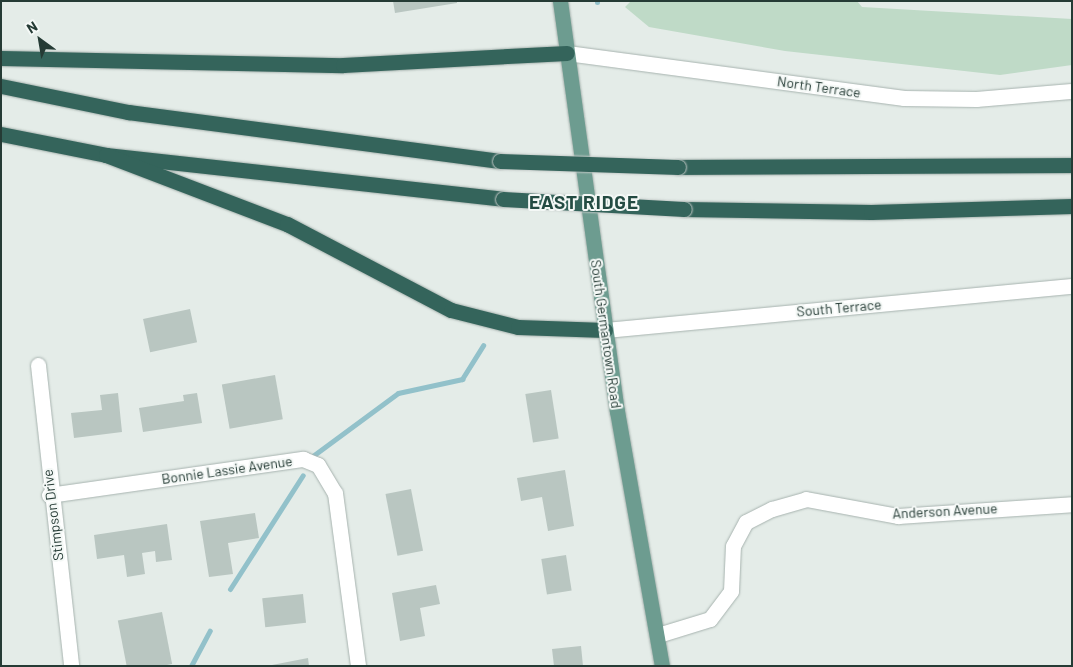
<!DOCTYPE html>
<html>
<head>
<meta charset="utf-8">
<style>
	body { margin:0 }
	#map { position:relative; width:1073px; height:667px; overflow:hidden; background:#e4ece8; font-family:Barlow,sans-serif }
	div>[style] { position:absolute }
	.green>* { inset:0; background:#bfdac7 }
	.stream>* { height:5px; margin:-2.5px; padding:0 2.5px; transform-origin:2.5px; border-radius:2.5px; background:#92c1ca }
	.building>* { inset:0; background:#b9c6c1; transform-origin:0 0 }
	.roads { filter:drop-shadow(0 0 1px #a7b3af) drop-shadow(0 0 1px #a7b3af) }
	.minor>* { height:15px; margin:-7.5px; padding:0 7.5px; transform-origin:7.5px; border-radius:7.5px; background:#fff }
	.major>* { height:15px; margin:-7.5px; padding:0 7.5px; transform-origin:7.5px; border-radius:7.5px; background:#6d9c90 }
	.highway>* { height:15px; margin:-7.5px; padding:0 7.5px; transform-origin:7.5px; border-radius:7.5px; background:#34645b }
	.bridges { filter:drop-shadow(0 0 1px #c2c8c6) drop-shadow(0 0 1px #c2c8c6) }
	.highway-bridge>* { height:15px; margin:-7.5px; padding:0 7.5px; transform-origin:7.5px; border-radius:7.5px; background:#34645b }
	span { translate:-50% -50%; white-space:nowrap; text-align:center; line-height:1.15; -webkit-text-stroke:4px #f4f8f6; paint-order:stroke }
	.street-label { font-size:14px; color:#253b35 }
	.district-label { font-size:19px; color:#234b42; font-weight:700; letter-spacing:1px }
	.frame { position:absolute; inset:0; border:2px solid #253b35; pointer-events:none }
	.north { position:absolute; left:15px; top:15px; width:50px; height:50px; -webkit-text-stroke:4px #f4f8f6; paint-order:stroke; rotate:328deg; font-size:14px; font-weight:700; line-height:20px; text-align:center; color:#253b35 }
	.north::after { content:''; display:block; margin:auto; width:18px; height:22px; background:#253b35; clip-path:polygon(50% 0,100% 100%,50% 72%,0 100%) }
</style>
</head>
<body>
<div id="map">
	<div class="green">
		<i style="clip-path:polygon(631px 1px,857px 1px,862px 7px,1072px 19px,1072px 65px,1000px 75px,785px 51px,649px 27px,625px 7px)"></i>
	</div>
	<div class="stream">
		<i style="left:597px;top:2px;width:1px;rotate:-90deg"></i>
		<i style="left:314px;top:455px;width:104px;rotate:-36.4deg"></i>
		<i style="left:398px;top:393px;width:66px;rotate:-12.3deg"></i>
		<i style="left:462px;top:379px;width:40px;rotate:-58deg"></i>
		<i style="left:230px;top:589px;width:135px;rotate:-57.4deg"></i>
		<i style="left:191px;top:666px;width:40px;rotate:-62deg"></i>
	</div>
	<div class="building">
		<i style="clip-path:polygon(393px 1px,457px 1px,457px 3px,395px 13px)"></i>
		<i style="left:190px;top:309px;width:34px;height:48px;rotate:78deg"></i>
		<i style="left:275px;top:375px;width:45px;height:54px;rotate:80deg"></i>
		<i style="left:551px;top:390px;width:49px;height:26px;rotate:81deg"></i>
		<i style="clip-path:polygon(118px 393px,122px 432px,74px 438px,71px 413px,102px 410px,100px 395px)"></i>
		<i style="clip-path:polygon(197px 393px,202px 423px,143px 432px,139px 408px,184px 401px,183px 395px)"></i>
		<i style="clip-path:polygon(565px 470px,574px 526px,548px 531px,542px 497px,521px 501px,517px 478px)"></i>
		<i style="left:411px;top:489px;width:63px;height:26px;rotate:79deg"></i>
		<i style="clip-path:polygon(255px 513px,259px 538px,228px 543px,233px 574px,209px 577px,200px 521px)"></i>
		<i style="clip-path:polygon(167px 524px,172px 560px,156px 562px,155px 551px,142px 553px,145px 574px,127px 577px,124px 555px,97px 559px,94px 535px)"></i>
		<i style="left:566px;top:555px;width:36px;height:25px;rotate:81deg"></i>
		<i style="clip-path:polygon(436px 585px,440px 604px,420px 608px,425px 636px,400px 641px,392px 593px)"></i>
		<i style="left:303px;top:594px;width:29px;height:41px;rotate:84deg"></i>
		<i style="left:162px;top:612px;width:53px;height:45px;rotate:79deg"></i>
		<i style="clip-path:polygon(581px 646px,583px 666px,554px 666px,552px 649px)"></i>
		<i style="clip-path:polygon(308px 658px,309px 666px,272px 666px,272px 665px)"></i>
	</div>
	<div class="roads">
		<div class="minor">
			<i style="left:567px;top:53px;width:340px;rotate:7.6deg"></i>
			<i style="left:904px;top:98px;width:72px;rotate:0.8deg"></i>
			<i style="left:976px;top:99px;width:96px;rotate:-4.8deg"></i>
			<i style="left:605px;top:330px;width:469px;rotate:-5.4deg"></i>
			<i style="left:38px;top:365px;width:303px;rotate:83.7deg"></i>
			<i style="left:49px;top:495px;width:257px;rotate:-8.1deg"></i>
			<i style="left:303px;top:459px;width:16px;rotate:22deg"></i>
			<i style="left:318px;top:465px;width:33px;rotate:59deg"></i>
			<i style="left:335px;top:493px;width:175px;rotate:82.4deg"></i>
			<i style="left:658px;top:635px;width:54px;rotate:-17.1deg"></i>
			<i style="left:710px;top:619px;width:35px;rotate:-53deg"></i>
			<i style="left:731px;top:591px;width:45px;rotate:-87.5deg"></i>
			<i style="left:733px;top:546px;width:27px;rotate:-62deg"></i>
			<i style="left:746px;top:522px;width:29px;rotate:-27deg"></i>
			<i style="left:772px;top:509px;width:35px;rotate:-16deg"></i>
			<i style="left:806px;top:499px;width:94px;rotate:10.5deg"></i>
			<i style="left:898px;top:516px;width:174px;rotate:-3.9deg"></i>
		</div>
		<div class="major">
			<i style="left:560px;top:1px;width:414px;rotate:82.1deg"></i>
			<i style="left:617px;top:411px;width:259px;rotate:80deg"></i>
		</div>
		<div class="highway">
			<i style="left:1px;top:58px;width:342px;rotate:1.2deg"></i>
			<i style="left:343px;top:65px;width:224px;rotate:-3.1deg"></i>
			<i style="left:1px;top:86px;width:130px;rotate:11.6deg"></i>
			<i style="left:128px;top:112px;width:375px;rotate:7.5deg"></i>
			<i style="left:1px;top:134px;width:107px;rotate:11.3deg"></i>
			<i style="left:106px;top:155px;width:399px;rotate:6.3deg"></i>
			<i style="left:106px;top:155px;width:194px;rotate:20.9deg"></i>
			<i style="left:287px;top:224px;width:185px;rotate:27.7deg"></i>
			<i style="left:451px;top:310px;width:69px;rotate:14.2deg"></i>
			<i style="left:518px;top:327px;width:87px;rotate:2deg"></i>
			<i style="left:678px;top:167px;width:394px;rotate:-0.3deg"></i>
			<i style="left:684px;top:209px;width:187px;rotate:0.9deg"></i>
			<i style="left:871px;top:212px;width:201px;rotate:-1.7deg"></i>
		</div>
	</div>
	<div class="bridges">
		<div class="highway-bridge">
			<i style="left:500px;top:161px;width:178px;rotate:1.9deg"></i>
			<i style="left:503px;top:199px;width:181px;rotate:3.2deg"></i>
		</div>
	</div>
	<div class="street-label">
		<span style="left:819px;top:87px;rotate:8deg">North Terrace</span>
		<span style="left:839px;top:308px;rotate:-5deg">South Terrace</span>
		<span style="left:606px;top:334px;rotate:82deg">South Germantown Road</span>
		<span style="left:227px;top:470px;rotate:-8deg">Bonnie Lassie Avenue</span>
		<span style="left:945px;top:511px;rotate:-3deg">Anderson Avenue</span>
		<span style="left:53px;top:515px;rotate:-97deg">Stimpson Drive</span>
	</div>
	<div class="district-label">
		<span style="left:584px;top:202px">EAST RIDGE</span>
	</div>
	<div class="frame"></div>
	<div class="north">N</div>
</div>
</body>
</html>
